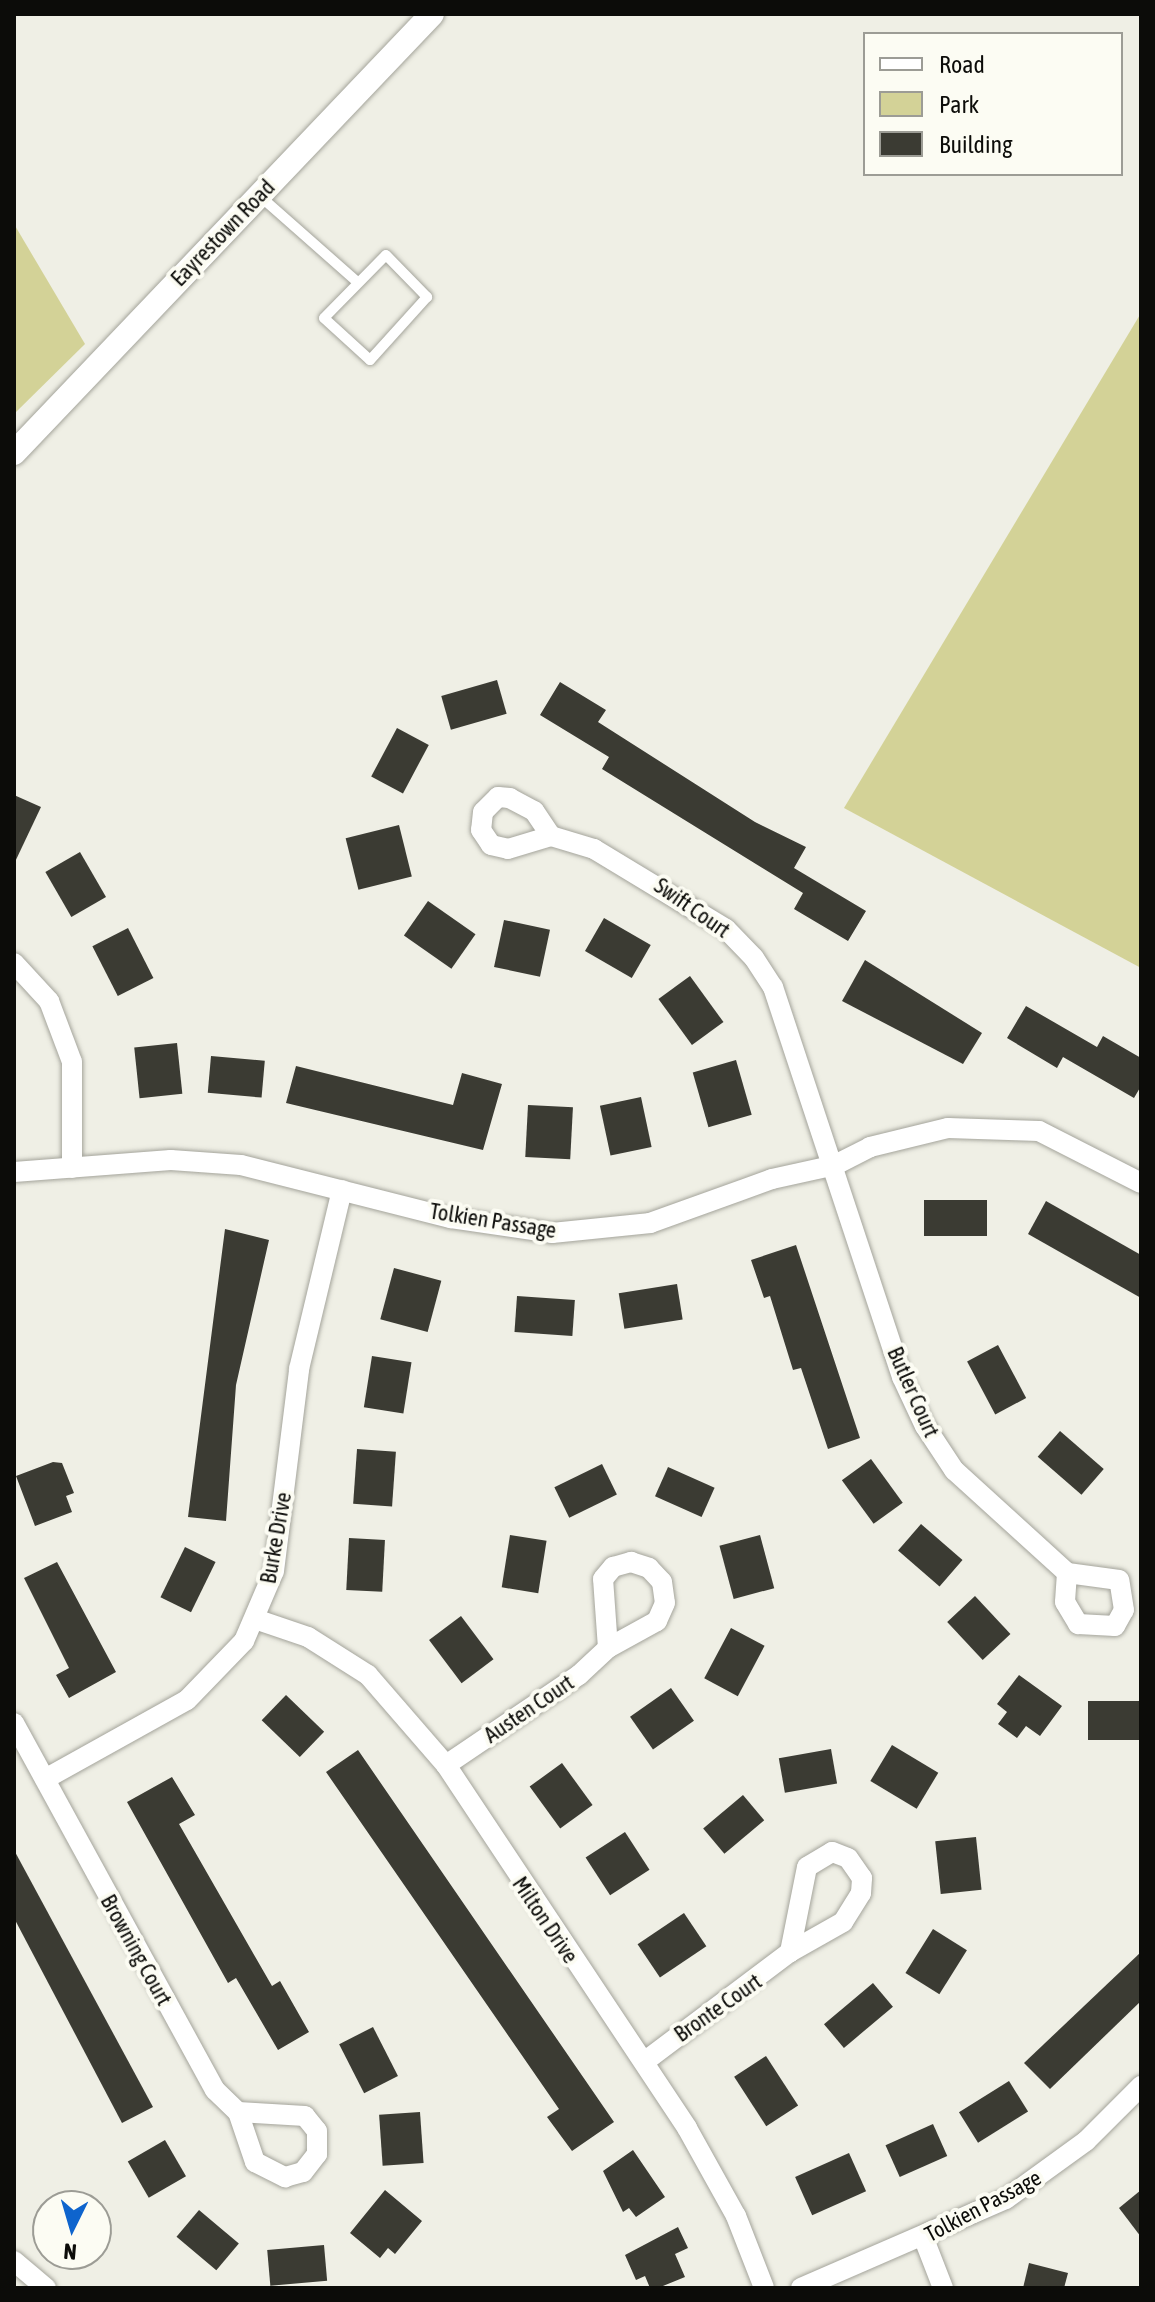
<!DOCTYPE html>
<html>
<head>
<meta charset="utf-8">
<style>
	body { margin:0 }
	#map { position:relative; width:1155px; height:2302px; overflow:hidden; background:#efefe5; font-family:"Asap Condensed",sans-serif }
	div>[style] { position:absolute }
	.green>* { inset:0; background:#d3d297 }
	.building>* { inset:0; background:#3b3b33; transform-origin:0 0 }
	.roads { filter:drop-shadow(0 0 2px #a4a49b) drop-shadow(0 0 2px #a4a49b) }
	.service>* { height:10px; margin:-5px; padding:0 5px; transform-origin:5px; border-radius:5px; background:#fff }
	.minor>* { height:20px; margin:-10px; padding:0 10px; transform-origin:10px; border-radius:10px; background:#fff }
	.tertiary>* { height:24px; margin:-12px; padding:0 12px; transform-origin:12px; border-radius:12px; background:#fff }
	span { translate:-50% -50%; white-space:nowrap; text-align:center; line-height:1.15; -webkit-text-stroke:8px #fcfcf3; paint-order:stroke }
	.street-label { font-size:22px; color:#0c0c09 }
	.frame { position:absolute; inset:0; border:16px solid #0c0c09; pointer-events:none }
	.legend { position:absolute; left:863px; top:32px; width:260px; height:144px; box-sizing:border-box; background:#fcfcf3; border:2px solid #9c9c95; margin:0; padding:10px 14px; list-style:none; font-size:24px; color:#0c0c09 }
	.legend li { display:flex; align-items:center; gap:16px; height:40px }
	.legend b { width:40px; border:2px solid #9c9c95 }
	.north { position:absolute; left:32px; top:2190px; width:80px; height:80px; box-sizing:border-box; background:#fcfcf3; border:2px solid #9c9c95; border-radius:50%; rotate:185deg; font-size:22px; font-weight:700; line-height:32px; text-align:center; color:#0c0c09 }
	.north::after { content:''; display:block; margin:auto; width:28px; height:36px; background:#0e64cd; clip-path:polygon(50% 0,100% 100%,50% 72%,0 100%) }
</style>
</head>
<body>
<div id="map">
	<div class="green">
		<i style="clip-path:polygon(14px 224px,85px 344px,14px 414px)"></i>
		<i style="clip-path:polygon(1141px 313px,1141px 968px,844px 808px)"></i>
	</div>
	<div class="building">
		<i style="left:497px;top:680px;width:35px;height:58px;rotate:74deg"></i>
		<i style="clip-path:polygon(560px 682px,606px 710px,598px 722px,755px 822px,806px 847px,794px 868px,866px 911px,848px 941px,794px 909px,803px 893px,602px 769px,609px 757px,540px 715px)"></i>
		<i style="left:397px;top:728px;width:36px;height:55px;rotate:28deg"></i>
		<i style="clip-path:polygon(14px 795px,41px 807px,14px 864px)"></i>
		<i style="left:399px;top:825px;width:53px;height:55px;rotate:76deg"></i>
		<i style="left:80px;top:852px;width:52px;height:40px;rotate:60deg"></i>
		<i style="left:428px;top:901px;width:58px;height:42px;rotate:35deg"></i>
		<i style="left:604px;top:918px;width:54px;height:38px;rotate:30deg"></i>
		<i style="left:504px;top:920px;width:47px;height:48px;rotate:12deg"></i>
		<i style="left:128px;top:928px;width:56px;height:40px;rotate:63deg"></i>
		<i style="clip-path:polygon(865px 960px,982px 1033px,963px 1064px,842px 1001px)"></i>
		<i style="left:690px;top:976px;width:57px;height:39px;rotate:54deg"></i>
		<i style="clip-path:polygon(1026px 1006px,1097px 1047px,1103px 1036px,1141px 1058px,1141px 1086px,1134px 1098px,1063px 1057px,1057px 1068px,1007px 1038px)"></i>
		<i style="left:177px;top:1043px;width:51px;height:43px;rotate:84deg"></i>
		<i style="left:211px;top:1056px;width:54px;height:37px;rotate:5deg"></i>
		<i style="left:736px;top:1060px;width:57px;height:45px;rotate:74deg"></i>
		<i style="clip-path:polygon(296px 1066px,453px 1105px,462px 1073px,502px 1084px,483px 1150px,286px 1103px)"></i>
		<i style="left:641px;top:1097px;width:51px;height:42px;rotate:78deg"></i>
		<i style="left:528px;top:1105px;width:45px;height:52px;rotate:3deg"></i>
		<i style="left:987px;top:1200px;width:36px;height:63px;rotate:90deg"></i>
		<i style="clip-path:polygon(1046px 1201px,1141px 1255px,1141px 1298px,1028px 1234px)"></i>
		<i style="clip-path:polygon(225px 1229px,269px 1240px,236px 1385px,226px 1521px,188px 1517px)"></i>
		<i style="clip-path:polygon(796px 1245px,860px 1438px,828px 1449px,801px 1368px,793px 1370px,770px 1296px,764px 1298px,751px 1260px)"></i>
		<i style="left:394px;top:1268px;width:49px;height:53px;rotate:15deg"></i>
		<i style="left:677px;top:1284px;width:36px;height:59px;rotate:81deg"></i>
		<i style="left:517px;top:1296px;width:58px;height:36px;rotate:4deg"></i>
		<i style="left:998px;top:1345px;width:60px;height:35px;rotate:62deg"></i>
		<i style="left:372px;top:1356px;width:40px;height:52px;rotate:9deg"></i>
		<i style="left:1060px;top:1431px;width:58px;height:34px;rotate:41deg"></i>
		<i style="left:357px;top:1449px;width:39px;height:55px;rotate:4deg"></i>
		<i style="left:871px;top:1459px;width:54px;height:36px;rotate:54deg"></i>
		<i style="clip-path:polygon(53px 1462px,62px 1463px,74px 1493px,66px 1496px,72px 1512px,35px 1526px,16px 1476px)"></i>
		<i style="left:602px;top:1464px;width:34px;height:53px;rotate:64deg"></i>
		<i style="left:668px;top:1467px;width:51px;height:32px;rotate:24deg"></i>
		<i style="left:921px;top:1524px;width:55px;height:35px;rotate:41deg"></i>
		<i style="left:510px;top:1535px;width:37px;height:53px;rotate:9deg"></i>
		<i style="left:760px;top:1535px;width:55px;height:42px;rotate:75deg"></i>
		<i style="left:349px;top:1538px;width:36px;height:52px;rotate:3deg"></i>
		<i style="left:185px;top:1547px;width:34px;height:56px;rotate:26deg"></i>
		<i style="clip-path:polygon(57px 1562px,116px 1672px,69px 1698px,56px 1675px,69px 1668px,24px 1578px)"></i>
		<i style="left:975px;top:1596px;width:52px;height:38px;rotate:47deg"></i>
		<i style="left:461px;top:1616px;width:54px;height:40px;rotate:53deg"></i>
		<i style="left:731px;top:1628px;width:38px;height:57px;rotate:28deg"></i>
		<i style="clip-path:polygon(1019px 1675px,1062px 1706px,1040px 1736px,1026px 1726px,1017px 1738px,998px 1724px,1007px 1712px,997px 1704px)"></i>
		<i style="left:671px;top:1688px;width:40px;height:50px;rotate:55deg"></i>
		<i style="left:286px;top:1695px;width:53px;height:35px;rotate:44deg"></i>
		<i style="left:1141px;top:1701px;width:39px;height:53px;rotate:90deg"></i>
		<i style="left:892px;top:1745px;width:54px;height:42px;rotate:31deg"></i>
		<i style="left:831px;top:1749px;width:35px;height:53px;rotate:80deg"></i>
		<i style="clip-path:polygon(358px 1750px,614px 2122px,572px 2151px,547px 2117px,559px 2109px,326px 1772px)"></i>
		<i style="left:562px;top:1763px;width:52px;height:40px;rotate:54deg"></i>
		<i style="clip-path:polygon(172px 1777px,195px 1815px,179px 1824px,272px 1986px,280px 1981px,309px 2032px,278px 2050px,236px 1978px,228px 1983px,127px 1802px)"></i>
		<i style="left:743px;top:1795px;width:33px;height:52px;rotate:50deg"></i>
		<i style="left:625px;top:1832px;width:45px;height:47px;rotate:57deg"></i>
		<i style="left:976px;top:1837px;width:53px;height:41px;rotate:84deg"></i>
		<i style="clip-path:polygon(14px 1850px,153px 2107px,122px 2123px,14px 1918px)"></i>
		<i style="left:684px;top:1913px;width:40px;height:56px;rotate:56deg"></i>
		<i style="left:933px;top:1929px;width:40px;height:52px;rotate:32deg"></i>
		<i style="clip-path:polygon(1141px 1952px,1141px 2001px,1050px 2089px,1024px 2063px)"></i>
		<i style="left:873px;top:1983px;width:31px;height:64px;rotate:50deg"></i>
		<i style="left:373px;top:2027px;width:55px;height:38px;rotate:63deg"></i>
		<i style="left:766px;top:2056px;width:59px;height:38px;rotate:57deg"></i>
		<i style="left:1009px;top:2081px;width:36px;height:59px;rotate:58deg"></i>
		<i style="left:420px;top:2112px;width:51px;height:41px;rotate:86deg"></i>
		<i style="left:933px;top:2124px;width:35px;height:52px;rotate:66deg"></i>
		<i style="left:165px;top:2140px;width:42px;height:43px;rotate:60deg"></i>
		<i style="clip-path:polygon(633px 2150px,665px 2197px,636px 2217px,629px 2208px,623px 2212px,603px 2171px)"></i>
		<i style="left:849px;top:2153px;width:42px;height:59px;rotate:66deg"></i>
		<i style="clip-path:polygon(385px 2190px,422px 2221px,395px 2254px,388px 2248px,380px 2258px,350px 2233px)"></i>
		<i style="clip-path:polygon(1141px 2190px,1141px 2237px,1119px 2208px)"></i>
		<i style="left:199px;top:2210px;width:52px;height:35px;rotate:40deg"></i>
		<i style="clip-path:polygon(678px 2227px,688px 2248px,675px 2254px,685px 2277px,658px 2288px,650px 2288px,645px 2276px,636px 2280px,625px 2255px)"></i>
		<i style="left:324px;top:2245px;width:36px;height:57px;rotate:85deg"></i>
		<i style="clip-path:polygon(1029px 2263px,1068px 2273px,1064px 2288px,1023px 2288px)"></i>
	</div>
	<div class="roads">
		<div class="service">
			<i style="left:261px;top:197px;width:125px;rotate:41.4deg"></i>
			<i style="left:386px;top:255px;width:59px;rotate:45.7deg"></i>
			<i style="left:427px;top:297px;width:85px;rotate:132.1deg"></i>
			<i style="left:370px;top:360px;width:62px;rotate:-137.6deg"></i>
			<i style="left:324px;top:318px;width:88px;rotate:-45.5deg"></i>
		</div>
		<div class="minor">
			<i style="left:551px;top:836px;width:30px;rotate:-124deg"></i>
			<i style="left:534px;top:811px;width:27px;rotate:-152deg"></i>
			<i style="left:510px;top:798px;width:12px;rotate:-175deg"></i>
			<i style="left:498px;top:797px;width:21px;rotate:135deg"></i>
			<i style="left:483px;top:812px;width:18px;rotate:96deg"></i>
			<i style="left:481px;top:830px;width:18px;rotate:56deg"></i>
			<i style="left:491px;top:845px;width:17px;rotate:13deg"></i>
			<i style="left:508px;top:849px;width:45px;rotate:-16.8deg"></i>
			<i style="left:551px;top:836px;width:45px;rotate:16.8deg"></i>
			<i style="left:594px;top:849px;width:154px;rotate:31.2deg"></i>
			<i style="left:726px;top:929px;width:40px;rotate:46deg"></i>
			<i style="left:754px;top:958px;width:35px;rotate:57deg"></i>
			<i style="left:773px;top:987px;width:411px;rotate:71.7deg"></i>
			<i style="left:902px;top:1377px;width:54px;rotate:64.9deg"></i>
			<i style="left:925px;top:1426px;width:53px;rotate:56.6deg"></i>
			<i style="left:954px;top:1470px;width:153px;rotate:42.3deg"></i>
			<i style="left:1067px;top:1573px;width:29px;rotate:94deg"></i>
			<i style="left:1065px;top:1602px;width:26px;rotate:59deg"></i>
			<i style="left:1078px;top:1624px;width:37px;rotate:3deg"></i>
			<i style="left:1115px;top:1626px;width:18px;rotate:-61deg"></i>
			<i style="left:1124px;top:1610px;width:30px;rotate:-99deg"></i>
			<i style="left:1119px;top:1580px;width:52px;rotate:-172.3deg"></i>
			<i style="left:14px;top:963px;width:52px;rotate:47.4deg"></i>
			<i style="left:49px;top:1001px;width:65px;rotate:69.3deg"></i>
			<i style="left:72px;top:1062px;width:106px;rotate:90deg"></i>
			<i style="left:14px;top:1172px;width:157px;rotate:-4.4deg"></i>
			<i style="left:171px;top:1160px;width:70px;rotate:4.1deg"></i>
			<i style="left:241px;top:1165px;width:217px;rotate:14.2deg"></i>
			<i style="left:451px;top:1218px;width:102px;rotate:8.4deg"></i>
			<i style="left:552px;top:1233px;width:99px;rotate:-5.8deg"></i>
			<i style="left:650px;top:1223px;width:130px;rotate:-19.8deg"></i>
			<i style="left:772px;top:1179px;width:65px;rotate:-12.5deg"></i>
			<i style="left:835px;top:1165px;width:39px;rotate:-27deg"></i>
			<i style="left:870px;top:1147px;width:80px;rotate:-13.7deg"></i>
			<i style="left:948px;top:1128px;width:91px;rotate:1.9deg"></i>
			<i style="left:1039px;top:1131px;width:114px;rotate:27deg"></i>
			<i style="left:255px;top:1619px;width:56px;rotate:18.8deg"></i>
			<i style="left:308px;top:1637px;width:71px;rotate:32.3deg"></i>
			<i style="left:368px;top:1675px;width:119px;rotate:49.1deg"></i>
			<i style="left:446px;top:1765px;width:436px;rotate:56.4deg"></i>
			<i style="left:687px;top:2128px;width:101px;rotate:60.9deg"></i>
			<i style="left:736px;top:2216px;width:77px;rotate:68.7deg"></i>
			<i style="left:14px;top:1723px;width:418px;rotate:61.3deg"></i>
			<i style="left:215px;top:2090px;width:32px;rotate:44deg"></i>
			<i style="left:238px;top:2112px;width:53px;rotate:71.2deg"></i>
			<i style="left:255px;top:2162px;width:34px;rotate:27deg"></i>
			<i style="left:285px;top:2177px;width:19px;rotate:-16deg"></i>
			<i style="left:303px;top:2172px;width:23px;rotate:-52deg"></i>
			<i style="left:317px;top:2154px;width:23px;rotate:-90deg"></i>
			<i style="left:317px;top:2131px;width:19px;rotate:-129deg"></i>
			<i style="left:305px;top:2116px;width:67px;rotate:-176.6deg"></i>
			<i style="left:446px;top:1765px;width:161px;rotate:-34.1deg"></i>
			<i style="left:579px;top:1675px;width:40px;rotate:-43deg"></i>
			<i style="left:608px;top:1648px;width:69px;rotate:-94.1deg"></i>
			<i style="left:603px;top:1579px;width:16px;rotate:-50deg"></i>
			<i style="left:613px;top:1567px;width:19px;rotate:-16deg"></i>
			<i style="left:631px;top:1562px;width:19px;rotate:18deg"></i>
			<i style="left:649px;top:1568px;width:19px;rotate:47deg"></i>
			<i style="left:662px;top:1582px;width:21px;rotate:82deg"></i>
			<i style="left:665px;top:1603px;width:20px;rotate:114deg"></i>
			<i style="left:657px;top:1621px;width:56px;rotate:151.1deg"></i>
			<i style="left:45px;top:1779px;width:162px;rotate:-29.1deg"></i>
			<i style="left:187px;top:1700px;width:82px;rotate:-46deg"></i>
			<i style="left:244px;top:1641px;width:76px;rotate:-66.8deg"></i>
			<i style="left:274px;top:1571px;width:204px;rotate:-82.9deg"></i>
			<i style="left:299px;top:1369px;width:184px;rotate:-76.5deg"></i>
			<i style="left:644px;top:2062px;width:183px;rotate:-37deg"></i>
			<i style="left:790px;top:1952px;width:61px;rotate:-29.5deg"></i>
			<i style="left:843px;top:1922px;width:34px;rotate:-58deg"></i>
			<i style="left:861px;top:1893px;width:15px;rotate:-86deg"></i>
			<i style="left:862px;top:1878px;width:24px;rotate:-125deg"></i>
			<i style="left:848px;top:1858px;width:17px;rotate:-159deg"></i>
			<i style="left:832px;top:1852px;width:29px;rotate:149deg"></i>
			<i style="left:807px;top:1867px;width:87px;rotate:101.3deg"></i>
			<i style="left:924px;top:2239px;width:53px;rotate:68.8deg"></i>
			<i style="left:14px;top:2261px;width:42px;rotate:40.2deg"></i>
			<i style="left:801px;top:2288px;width:223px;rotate:-23.5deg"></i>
			<i style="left:1006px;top:2199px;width:99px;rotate:-35.9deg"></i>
			<i style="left:1086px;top:2141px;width:78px;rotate:-45deg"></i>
		</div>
		<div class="tertiary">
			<i style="left:14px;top:453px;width:606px;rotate:-46.4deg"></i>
		</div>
	</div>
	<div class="street-label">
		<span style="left:223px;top:233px;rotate:-46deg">Eayrestown Road</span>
		<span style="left:692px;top:908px;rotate:35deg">Swift Court</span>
		<span style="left:493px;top:1221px;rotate:9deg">Tolkien Passage</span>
		<span style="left:913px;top:1392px;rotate:66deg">Butler Court</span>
		<span style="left:276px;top:1538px;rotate:-80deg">Burke Drive</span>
		<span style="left:529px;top:1709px;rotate:-34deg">Austen Court</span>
		<span style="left:545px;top:1920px;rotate:56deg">Milton Drive</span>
		<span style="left:136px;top:1950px;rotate:61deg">Browning Court</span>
		<span style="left:718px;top:2008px;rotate:-35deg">Bronte Court</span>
		<span style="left:983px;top:2206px;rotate:-28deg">Tolkien Passage</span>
	</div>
	<div class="frame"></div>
	<ul class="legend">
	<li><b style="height:10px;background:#fff"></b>Road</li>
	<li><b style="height:22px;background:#d3d297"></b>Park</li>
	<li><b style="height:22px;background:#3b3b33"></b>Building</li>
	</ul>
	<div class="north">N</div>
</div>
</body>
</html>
